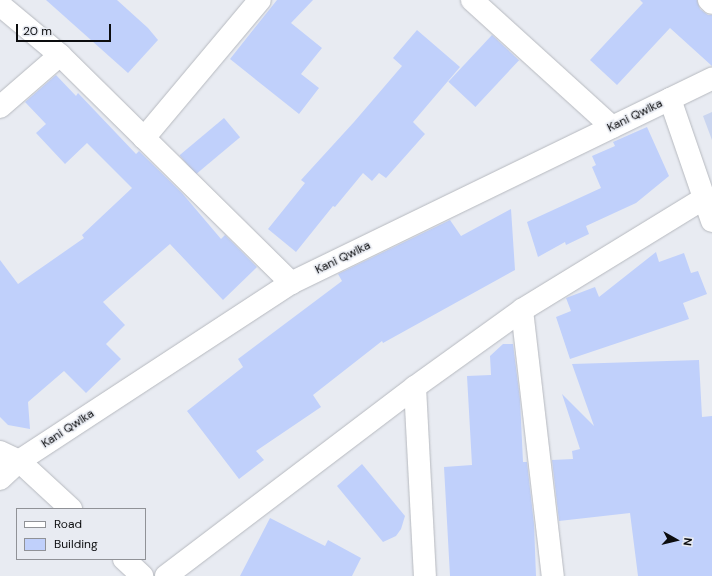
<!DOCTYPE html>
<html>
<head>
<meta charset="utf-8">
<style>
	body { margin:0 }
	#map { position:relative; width:712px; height:576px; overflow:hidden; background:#e8ebf2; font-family:"DM Sans",sans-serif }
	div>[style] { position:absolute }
	.green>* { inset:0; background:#cad5ef }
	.building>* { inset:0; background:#c0d0fb; transform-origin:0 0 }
	.roads { filter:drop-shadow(0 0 1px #b6b9bf) drop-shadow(0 0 1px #b6b9bf) }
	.minor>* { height:22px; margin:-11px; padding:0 11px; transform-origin:11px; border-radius:11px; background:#fff }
	.tertiary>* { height:22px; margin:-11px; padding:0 11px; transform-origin:11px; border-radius:11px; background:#fff }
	span { translate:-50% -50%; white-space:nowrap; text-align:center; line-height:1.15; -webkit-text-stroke:3px #e8ebf2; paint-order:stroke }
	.street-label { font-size:12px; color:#0c0d0f }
	.legend { position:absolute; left:16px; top:508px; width:130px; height:52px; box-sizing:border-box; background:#e8ebf2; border:1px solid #909297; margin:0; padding:5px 7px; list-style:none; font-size:12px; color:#0c0d0f }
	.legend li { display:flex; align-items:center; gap:8px; height:20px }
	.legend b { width:20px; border:1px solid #909297 }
	.north { position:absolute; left:656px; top:520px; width:40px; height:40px; -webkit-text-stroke:3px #e8ebf2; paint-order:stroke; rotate:98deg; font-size:11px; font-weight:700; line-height:16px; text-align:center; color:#0c0d0f }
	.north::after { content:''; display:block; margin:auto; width:14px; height:18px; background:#0c0d0f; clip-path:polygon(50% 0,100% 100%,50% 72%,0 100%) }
	.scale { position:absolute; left:16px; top:24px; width:95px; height:18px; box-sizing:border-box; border:2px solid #0c0d0f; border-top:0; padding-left:5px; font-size:12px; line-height:14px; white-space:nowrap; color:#0c0d0f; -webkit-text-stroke:3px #e8ebf2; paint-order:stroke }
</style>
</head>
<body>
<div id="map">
	<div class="green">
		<i style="clip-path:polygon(712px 112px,712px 140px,703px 116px)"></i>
	</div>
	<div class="building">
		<i style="clip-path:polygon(46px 0,117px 0,148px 28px,158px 40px,128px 73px)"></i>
		<i style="clip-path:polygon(277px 0,313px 0,291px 23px,322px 48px,301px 74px,319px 88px,299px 114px,230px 59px)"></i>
		<i style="clip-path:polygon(640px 0,697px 0,700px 9px,708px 15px,712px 15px,712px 66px,670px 28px,617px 85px,590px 60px,643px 3px)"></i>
		<i style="clip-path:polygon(417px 30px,460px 67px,413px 122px,425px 134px,386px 178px,379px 173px,372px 181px,363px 173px,335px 207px,333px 206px,296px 252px,268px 229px,305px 183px,301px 180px,354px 122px,402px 66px,393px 58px)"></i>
		<i style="left:492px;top:35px;width:37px;height:64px;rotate:43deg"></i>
		<i style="clip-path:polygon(56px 75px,76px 96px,78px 93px,136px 154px,139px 151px,182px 193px,221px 239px,225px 235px,257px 267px,223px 300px,170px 244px,103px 302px,125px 325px,106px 344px,121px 359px,86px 393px,64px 371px,28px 402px,30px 429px,8px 425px,0 417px,0 260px,18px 284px,84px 238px,82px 235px,132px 188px,87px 143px,65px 164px,36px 133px,46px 124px,25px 102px)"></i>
		<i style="left:224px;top:118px;width:25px;height:58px;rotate:50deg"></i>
		<i style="clip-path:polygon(647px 127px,669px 176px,636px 203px,586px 226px,589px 234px,566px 245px,565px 242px,538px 257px,527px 222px,601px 188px,592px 167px,596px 165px,592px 156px,615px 146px,613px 142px)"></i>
		<i style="clip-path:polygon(511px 209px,515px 270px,383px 343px,382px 341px,313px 395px,321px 407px,256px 451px,264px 460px,239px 479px,187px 411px,243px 367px,238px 359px,342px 281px,338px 274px,450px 220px,461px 236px)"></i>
		<i style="clip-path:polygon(656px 252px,659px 262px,684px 253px,691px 273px,698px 271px,707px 294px,683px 303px,689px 319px,570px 359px,556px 317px,571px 311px,566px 298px,595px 287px,599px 297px)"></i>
		<i style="clip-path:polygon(503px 344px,513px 344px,520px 399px,523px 462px,527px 462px,534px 524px,536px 576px,450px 576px,444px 467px,472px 465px,467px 376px,491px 375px,490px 356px)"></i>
		<i style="clip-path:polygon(699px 360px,702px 417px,712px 416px,712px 576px,638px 576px,630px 513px,559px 521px,552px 460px,573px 459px,572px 451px,580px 449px,562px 394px,594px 426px,572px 364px)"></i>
		<i style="clip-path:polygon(362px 464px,405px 516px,401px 529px,396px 536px,383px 542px,337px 486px)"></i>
		<i style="clip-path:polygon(270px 518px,325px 546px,328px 540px,361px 558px,352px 576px,240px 576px)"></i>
	</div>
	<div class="roads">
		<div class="minor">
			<i style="left:472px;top:0;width:189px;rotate:42.2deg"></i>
			<i style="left:709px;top:0;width:4px;rotate:45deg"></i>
			<i style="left:0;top:5px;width:78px;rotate:39.8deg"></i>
			<i style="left:60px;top:55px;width:325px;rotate:44.6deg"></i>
			<i style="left:670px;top:99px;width:129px;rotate:71deg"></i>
			<i style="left:0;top:107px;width:79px;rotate:-40.9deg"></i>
			<i style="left:144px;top:138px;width:180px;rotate:-50deg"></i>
			<i style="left:522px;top:310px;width:268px;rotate:83.4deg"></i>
			<i style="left:415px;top:387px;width:189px;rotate:87deg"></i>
			<i style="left:0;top:452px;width:21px;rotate:25deg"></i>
			<i style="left:19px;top:461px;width:71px;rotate:42.7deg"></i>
			<i style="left:124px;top:559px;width:25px;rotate:43deg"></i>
			<i style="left:166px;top:576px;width:313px;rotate:-37.2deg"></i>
			<i style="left:415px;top:387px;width:132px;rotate:-35.7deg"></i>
			<i style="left:522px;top:310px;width:212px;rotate:-31.5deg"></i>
		</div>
		<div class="tertiary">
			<i style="left:0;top:479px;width:26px;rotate:-43deg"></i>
			<i style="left:19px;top:461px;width:325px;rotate:-33.2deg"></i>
			<i style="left:291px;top:283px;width:468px;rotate:-25.9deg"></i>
		</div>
	</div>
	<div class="street-label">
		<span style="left:635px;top:116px;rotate:-26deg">Kani Qwlka</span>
		<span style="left:343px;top:258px;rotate:-26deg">Kani Qwlka</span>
		<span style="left:68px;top:429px;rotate:-33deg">Kani Qwlka</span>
	</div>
	<ul class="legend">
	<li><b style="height:5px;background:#fff"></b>Road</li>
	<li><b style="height:11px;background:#c0d0fb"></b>Building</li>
	</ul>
	<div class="north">N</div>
	<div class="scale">20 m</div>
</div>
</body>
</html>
